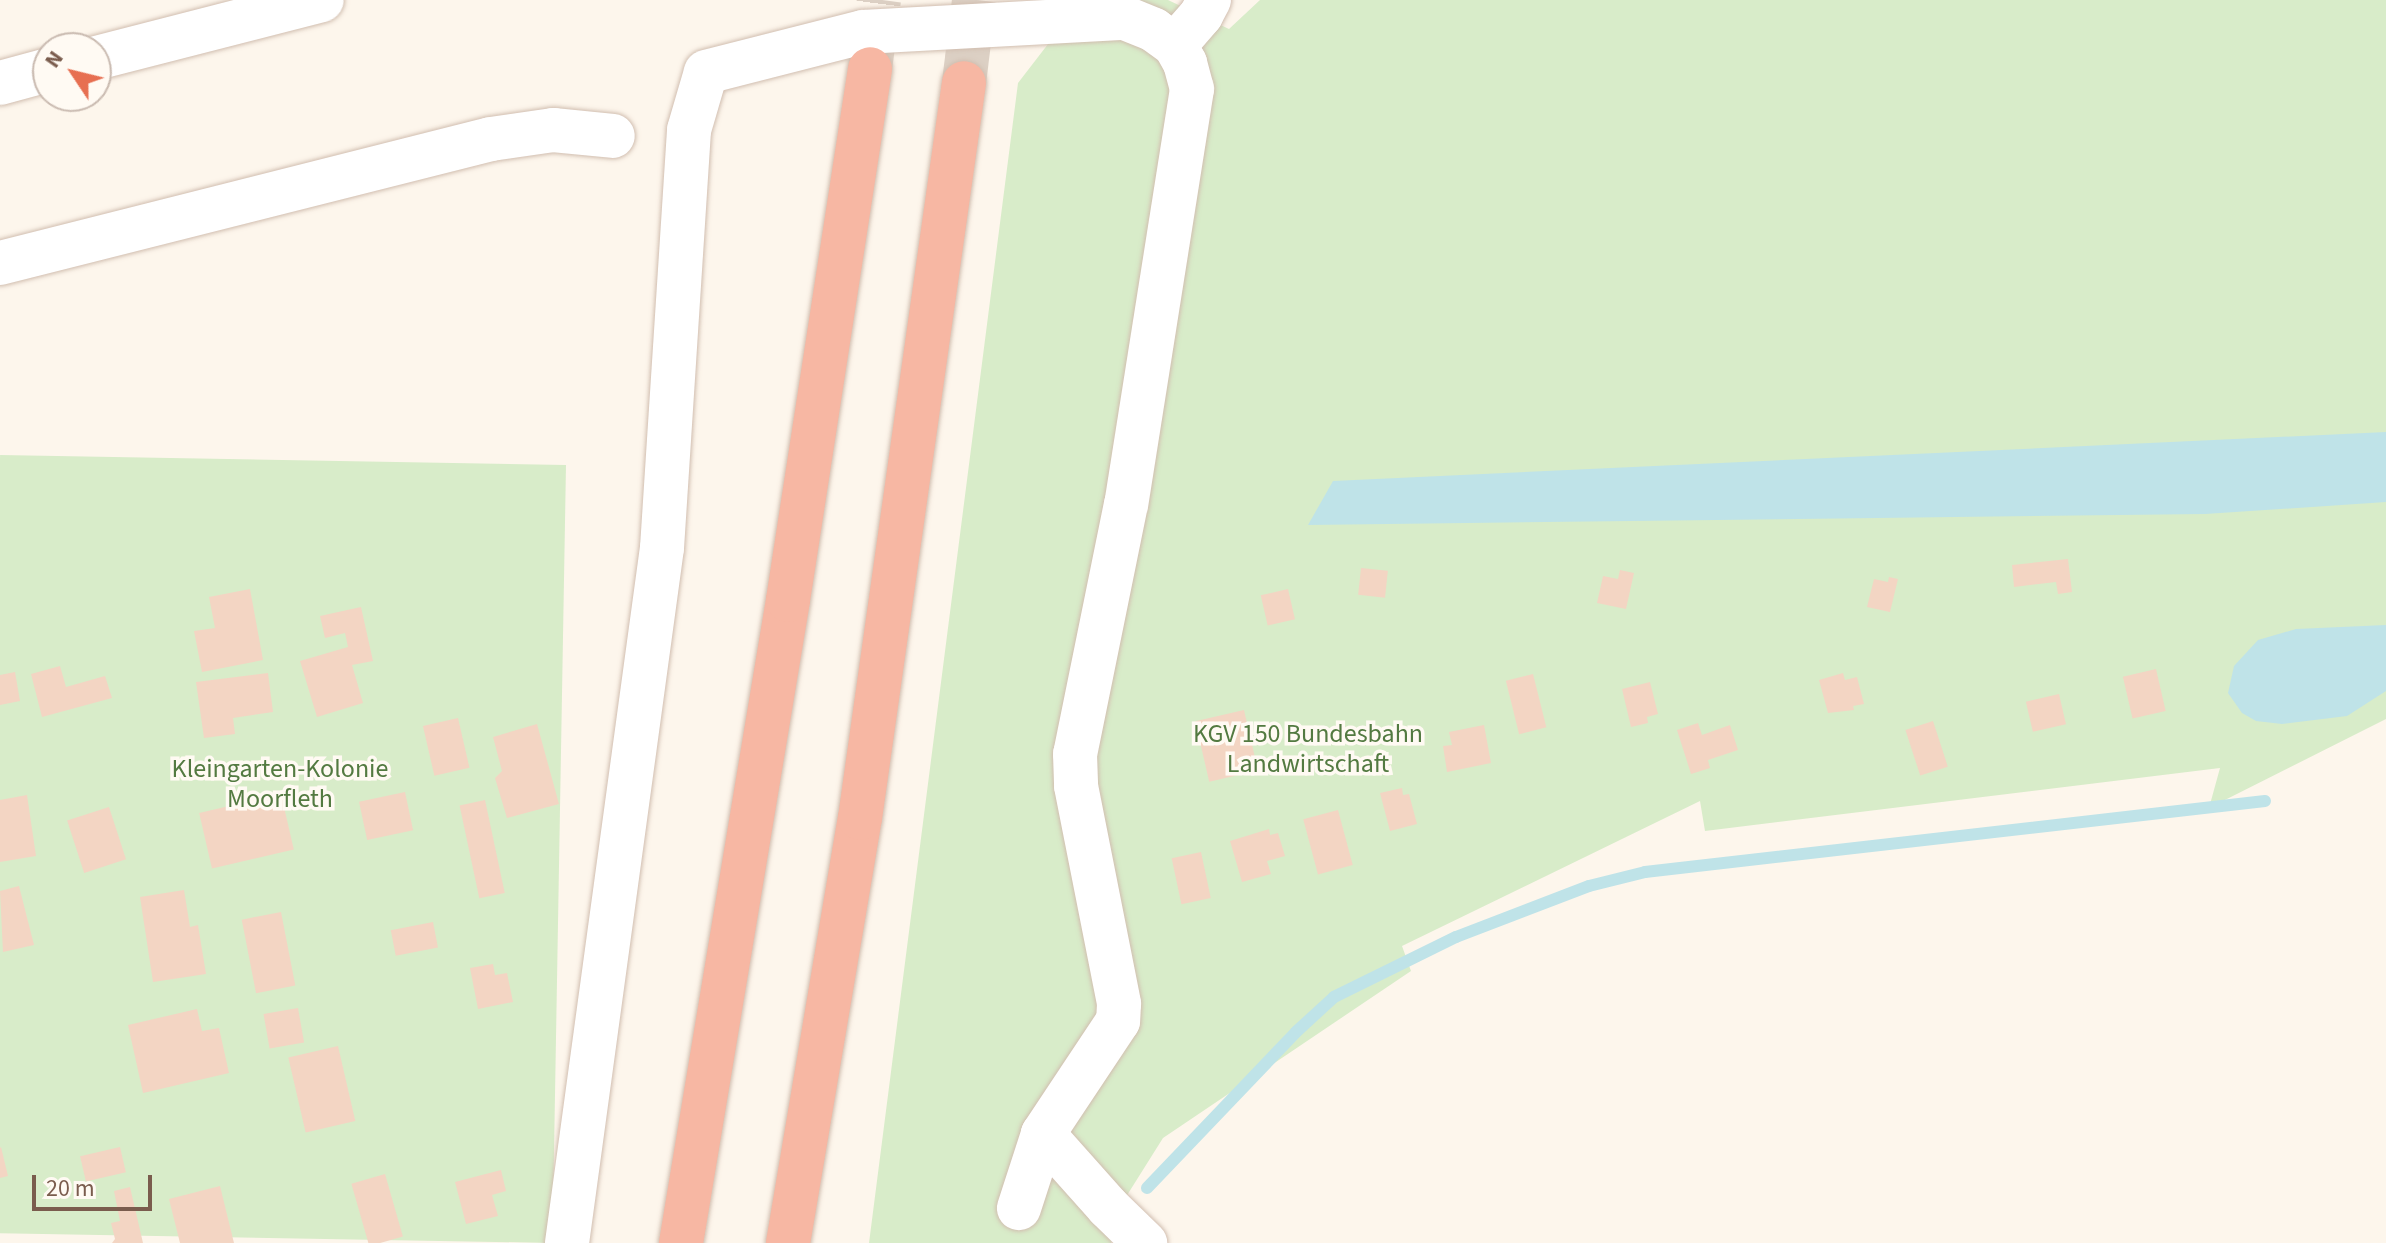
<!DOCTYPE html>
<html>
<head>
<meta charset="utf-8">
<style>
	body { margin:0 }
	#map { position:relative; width:2386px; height:1243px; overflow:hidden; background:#fdf6ec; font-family:"Source Sans 3",sans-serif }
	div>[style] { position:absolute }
	.green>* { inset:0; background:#d8ecc9; transform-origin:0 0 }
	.water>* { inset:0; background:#bfe3e8 }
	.stream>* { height:12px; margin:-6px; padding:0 6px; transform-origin:6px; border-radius:6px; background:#bfe3e8 }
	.building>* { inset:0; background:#f3d5c3; transform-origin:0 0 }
	.highway-tunnel>* { height:44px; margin-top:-22px; transform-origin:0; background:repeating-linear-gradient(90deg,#dcd0c4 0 44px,transparent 0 66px) }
	.roads { filter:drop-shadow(0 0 2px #d1beb0) drop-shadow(0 0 2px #d1beb0) }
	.minor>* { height:44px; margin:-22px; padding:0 22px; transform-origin:22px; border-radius:22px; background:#fff }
	.highway>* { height:44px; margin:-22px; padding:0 22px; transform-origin:22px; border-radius:22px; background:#f7b7a3 }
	span { translate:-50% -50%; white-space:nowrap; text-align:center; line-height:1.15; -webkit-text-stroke:7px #fffaf3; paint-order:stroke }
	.park-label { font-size:26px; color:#537a41 }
	.north { position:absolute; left:32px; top:32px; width:80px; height:80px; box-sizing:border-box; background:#fffaf3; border:2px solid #cabbb1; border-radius:50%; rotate:305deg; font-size:22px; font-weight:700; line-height:32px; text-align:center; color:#7a5c4d }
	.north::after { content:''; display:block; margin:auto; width:28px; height:36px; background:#e76f51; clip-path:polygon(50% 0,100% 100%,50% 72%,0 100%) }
	.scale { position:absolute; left:32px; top:1175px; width:120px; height:36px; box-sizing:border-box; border:4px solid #7a5c4d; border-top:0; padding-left:10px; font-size:24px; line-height:28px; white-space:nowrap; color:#7a5c4d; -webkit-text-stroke:6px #fffaf3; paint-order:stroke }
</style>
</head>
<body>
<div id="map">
	<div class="green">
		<i style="clip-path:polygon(1082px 0,1168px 0,1229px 29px,1260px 0,2386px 0,2386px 719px,2209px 808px,2220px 768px,1705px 831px,1700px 801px,1402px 946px,1411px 971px,1163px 1138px,1119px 1208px,1111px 1243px,869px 1243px,1018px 83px)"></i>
		<i style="left:566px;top:465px;width:778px;height:566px;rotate:91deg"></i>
	</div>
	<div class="water">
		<i style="clip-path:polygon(2386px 432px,2386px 502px,2205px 514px,1308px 525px,1333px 481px)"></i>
		<i style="clip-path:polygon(2386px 625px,2386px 691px,2347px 716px,2282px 724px,2256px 721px,2242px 713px,2228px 693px,2234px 666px,2258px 640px,2296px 629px)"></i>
	</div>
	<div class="stream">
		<i style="left:1147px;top:1188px;width:216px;rotate:-46.3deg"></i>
		<i style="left:1296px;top:1032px;width:52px;rotate:-42.6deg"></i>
		<i style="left:1334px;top:997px;width:136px;rotate:-26.2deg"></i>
		<i style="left:1456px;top:937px;width:142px;rotate:-21deg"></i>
		<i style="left:1589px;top:886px;width:58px;rotate:-14deg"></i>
		<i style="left:1645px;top:872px;width:624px;rotate:-6.53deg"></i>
	</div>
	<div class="building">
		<i style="clip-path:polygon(2068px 559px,2072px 592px,2058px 594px,2056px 582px,2014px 587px,2012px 565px)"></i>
		<i style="left:1361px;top:568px;width:27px;height:27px;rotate:6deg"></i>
		<i style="clip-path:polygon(1620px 570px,1634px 573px,1626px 609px,1597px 603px,1603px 576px,1618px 579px)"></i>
		<i style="clip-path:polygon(1889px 577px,1898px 579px,1890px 612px,1867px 607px,1874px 579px,1888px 582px)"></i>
		<i style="clip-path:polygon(250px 589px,263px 660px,202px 672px,194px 631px,215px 628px,209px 597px)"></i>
		<i style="left:1288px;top:589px;width:31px;height:28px;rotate:77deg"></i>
		<i style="clip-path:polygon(361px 607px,373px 661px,352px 665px,363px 703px,317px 717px,300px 661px,348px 647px,345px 633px,325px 638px,320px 616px)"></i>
		<i style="clip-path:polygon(60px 666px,66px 687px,105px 676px,112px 698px,42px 717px,31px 674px)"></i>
		<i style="left:2156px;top:669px;width:43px;height:34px;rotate:77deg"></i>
		<i style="clip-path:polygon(15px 672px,20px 701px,0 705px,0 675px)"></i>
		<i style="clip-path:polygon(268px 673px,273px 712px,233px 718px,235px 734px,204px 738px,196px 682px)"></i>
		<i style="clip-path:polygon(1843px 673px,1845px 680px,1857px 677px,1864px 704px,1853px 706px,1854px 710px,1828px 713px,1819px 680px)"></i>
		<i style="left:1533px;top:674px;width:55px;height:28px;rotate:76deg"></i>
		<i style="clip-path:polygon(1650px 682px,1658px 714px,1647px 717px,1648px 723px,1631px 727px,1622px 689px)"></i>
		<i style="left:2059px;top:694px;width:31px;height:34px;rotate:77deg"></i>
		<i style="left:1244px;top:710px;width:62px;height:50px;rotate:77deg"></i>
		<i style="left:458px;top:718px;width:51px;height:36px;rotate:77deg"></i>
		<i style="left:1933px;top:721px;width:48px;height:29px;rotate:72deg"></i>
		<i style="clip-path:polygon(1698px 723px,1702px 735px,1730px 725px,1738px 750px,1708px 760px,1710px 768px,1691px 774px,1677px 730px)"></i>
		<i style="clip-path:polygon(537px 724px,559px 804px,507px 818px,495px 778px,502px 771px,493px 737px)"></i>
		<i style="clip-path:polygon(1484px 725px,1491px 763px,1447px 772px,1443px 746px,1452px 745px,1449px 732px)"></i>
		<i style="clip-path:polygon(1402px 788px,1403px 795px,1409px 794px,1417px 824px,1390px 831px,1380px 793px)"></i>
		<i style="left:405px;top:792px;width:39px;height:47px;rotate:78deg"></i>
		<i style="left:281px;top:794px;width:57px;height:84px;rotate:77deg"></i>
		<i style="clip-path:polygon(27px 795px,36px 856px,0 862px,0 800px)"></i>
		<i style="left:485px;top:800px;width:95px;height:26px;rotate:78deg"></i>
		<i style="left:109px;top:807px;width:55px;height:44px;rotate:72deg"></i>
		<i style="left:1338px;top:810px;width:57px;height:36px;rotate:75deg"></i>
		<i style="clip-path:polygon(1269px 829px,1270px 835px,1278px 833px,1285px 856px,1267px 861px,1271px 874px,1242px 882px,1230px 841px)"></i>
		<i style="left:1201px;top:852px;width:47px;height:30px;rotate:78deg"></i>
		<i style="clip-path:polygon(19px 886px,34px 945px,3px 952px,0 891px)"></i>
		<i style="clip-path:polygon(184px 890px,190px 927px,198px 925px,206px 974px,153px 982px,140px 897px)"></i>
		<i style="left:281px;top:912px;width:75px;height:40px;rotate:79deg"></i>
		<i style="left:433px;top:922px;width:26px;height:43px;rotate:79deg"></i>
		<i style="clip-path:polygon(493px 964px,495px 975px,507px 973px,513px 1002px,478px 1009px,470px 968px)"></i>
		<i style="left:298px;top:1008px;width:35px;height:35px;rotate:80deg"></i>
		<i style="clip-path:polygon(197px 1009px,202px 1031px,219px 1028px,229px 1073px,143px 1093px,128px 1025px)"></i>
		<i style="left:338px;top:1046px;width:77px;height:51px;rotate:77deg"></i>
		<i style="clip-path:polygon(1px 1147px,8px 1176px,0 1178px,0 1148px)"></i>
		<i style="left:120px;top:1147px;width:26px;height:41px;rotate:77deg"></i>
		<i style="clip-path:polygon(501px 1170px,506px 1191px,492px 1195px,498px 1216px,466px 1224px,455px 1182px)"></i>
		<i style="left:385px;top:1174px;width:65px;height:35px;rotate:74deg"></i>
		<i style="clip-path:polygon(220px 1186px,234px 1243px,180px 1243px,169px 1199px)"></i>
		<i style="clip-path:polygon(130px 1187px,143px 1243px,112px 1243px,115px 1239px,111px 1223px,120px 1221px,114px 1191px)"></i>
	</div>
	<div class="highway-tunnel">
		<i style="left:870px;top:69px;width:70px;rotate:-82.6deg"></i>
		<i style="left:964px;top:83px;width:84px;rotate:-83.1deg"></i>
	</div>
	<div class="roads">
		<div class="minor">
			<i style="left:1175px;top:45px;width:40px;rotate:-49deg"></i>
			<i style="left:1201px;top:15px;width:17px;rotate:-62deg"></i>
			<i style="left:96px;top:58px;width:233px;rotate:-14.4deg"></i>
			<i style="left:0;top:83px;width:50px;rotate:-15.2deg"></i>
			<i style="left:0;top:263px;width:506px;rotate:-14.17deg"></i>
			<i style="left:491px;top:139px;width:63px;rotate:-8.3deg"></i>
			<i style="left:553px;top:130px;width:60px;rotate:5.7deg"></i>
			<i style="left:1043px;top:1134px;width:98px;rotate:48.3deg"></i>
			<i style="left:1108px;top:1207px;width:52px;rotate:44.2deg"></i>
			<i style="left:567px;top:1243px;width:701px;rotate:-82.22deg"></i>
			<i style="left:662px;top:548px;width:419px;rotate:-86.3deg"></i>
			<i style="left:689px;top:130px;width:60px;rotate:-73.7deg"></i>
			<i style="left:706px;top:72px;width:162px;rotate:-14.3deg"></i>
			<i style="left:863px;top:32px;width:262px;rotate:-3.1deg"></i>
			<i style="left:1125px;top:18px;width:31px;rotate:22deg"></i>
			<i style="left:1154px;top:30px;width:26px;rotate:36deg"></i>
			<i style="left:1175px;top:45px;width:21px;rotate:61deg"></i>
			<i style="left:1185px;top:63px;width:27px;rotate:75deg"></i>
			<i style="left:1192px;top:89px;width:420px;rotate:99deg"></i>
			<i style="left:1126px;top:504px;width:255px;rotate:101.5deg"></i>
			<i style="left:1075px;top:754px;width:32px;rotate:88deg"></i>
			<i style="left:1076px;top:786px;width:222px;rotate:78.8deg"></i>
			<i style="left:1119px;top:1004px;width:17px;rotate:93deg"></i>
			<i style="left:1118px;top:1021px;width:136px;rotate:123.6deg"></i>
			<i style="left:1043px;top:1134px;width:78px;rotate:108deg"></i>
		</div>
		<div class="highway">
			<i style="left:681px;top:1243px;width:652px;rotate:-80.55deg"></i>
			<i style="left:788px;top:600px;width:537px;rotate:-81.22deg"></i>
			<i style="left:788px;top:1243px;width:431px;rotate:-80.4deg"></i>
			<i style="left:860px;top:818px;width:742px;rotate:-81.95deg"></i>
		</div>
	</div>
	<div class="park-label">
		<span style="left:1308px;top:749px">KGV 150 Bundesbahn<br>Landwirtschaft</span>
		<span style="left:280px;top:784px">Kleingarten-Kolonie<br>Moorfleth</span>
	</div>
	<div class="north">N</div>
	<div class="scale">20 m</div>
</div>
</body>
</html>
